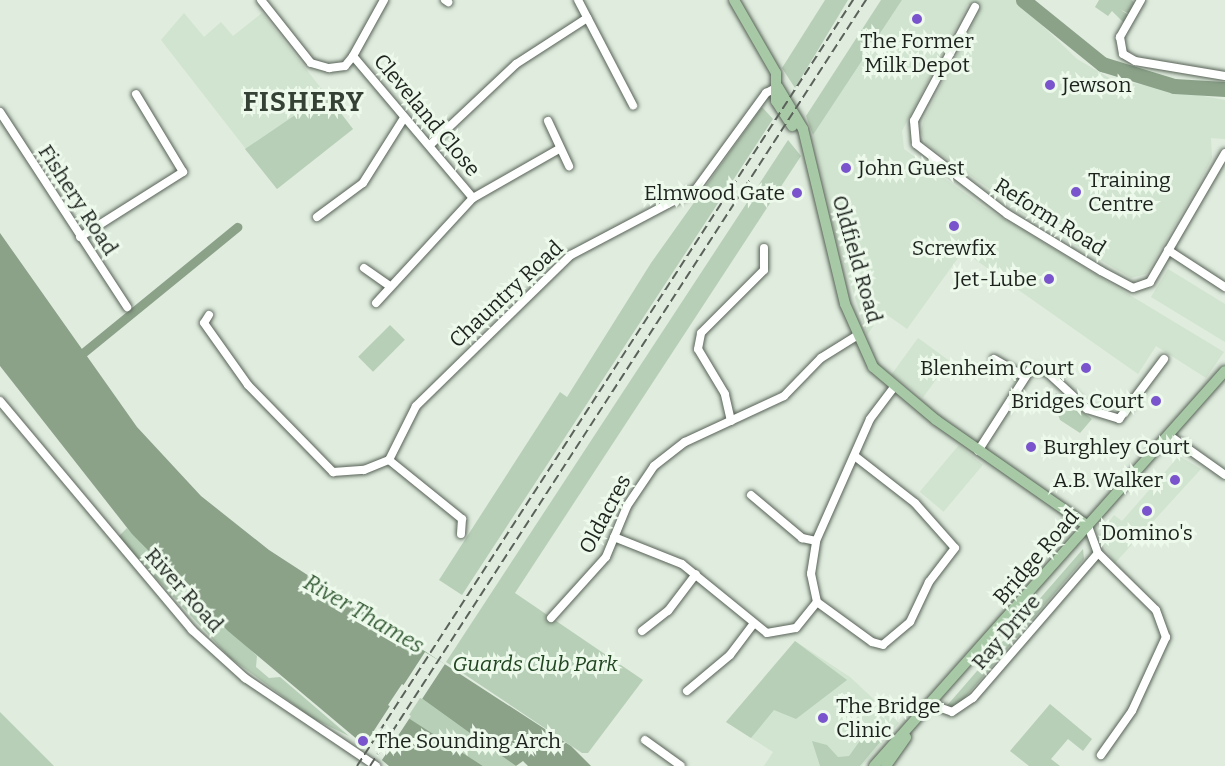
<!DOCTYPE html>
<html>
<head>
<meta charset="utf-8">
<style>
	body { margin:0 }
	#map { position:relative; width:1225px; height:766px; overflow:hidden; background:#dfecde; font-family:Bitter,serif }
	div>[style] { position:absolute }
	.built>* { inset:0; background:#d1e4d0; transform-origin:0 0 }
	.green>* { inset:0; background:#b8cfb7; transform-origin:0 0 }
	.water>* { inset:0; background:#8ba289 }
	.pier>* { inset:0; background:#dfecde }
	.canal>* { height:9px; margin:-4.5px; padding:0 4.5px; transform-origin:4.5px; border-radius:4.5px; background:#8ba289 }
	.river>* { height:15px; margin:-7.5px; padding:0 7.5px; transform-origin:7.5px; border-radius:7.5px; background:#8ba289 }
	.roads { filter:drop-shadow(0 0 2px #576256) drop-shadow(0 0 2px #576256) }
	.minor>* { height:8px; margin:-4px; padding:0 4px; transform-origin:4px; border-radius:4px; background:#fff }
	.major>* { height:10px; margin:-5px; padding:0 5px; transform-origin:5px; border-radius:5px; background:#a7c9a6 }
	.rail>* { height:2px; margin-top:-1px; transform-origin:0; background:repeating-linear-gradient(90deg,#5b625a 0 9px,transparent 0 13.5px) }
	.dots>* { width:16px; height:16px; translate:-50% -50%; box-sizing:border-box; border:3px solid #ecf9eb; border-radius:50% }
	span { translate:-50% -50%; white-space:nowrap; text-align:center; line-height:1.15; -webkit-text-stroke:6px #ecf9eb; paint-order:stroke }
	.poi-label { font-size:21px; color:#1d221d }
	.left { translate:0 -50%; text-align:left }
	.right { translate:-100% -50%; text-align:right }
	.street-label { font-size:21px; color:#1d221d }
	.park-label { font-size:21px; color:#1f441f; font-style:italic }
	.water-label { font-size:22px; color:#365c36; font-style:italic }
	.district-label { font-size:27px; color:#364136; font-weight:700; letter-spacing:1.5px }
</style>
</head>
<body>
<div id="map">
	<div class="built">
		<i style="clip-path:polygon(902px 0,1016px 0,1077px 59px,1111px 79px,1225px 100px,1225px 139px,1211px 138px,1212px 158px,1196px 189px,1146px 274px,1131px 278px,1033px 220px,926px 144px,921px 132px,924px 119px,979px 12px,968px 4px,902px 131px,904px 149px,984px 207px,1224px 352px,1206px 378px,1156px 346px,1138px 374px,963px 251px,907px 329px,883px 312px,867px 335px,836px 238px,813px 135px)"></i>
		<i style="clip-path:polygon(184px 13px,204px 37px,221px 22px,233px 36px,262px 13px,353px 129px,277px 189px,161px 40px)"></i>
		<i style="clip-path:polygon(1168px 269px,1225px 304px,1225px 342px,1151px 297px)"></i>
		<i style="left:918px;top:338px;width:39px;height:45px;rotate:36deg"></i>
		<i style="left:959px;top:445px;width:31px;height:61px;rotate:40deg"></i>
		<i style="clip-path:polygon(1179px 456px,1201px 469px,1115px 563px,1098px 537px,1114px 515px,1122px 521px)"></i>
		<i style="clip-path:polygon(795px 641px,850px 677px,899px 723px,862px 766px,764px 766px,773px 752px,726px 722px)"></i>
	</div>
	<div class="green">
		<i style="clip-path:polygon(825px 0,848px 0,795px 88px,782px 68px)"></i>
		<i style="clip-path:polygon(881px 0,902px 0,813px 135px,806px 116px)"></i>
		<i style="clip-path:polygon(1099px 0,1132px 0,1136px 6px,1132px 15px,1121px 10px,1131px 17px,1126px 25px,1112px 11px,1108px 16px,1095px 7px)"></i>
		<i style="clip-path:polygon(326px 94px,353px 129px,277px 189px,245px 149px)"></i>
		<i style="clip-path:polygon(762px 107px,773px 119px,462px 595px,439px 580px,560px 392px,567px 397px,651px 263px)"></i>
		<i style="clip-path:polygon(788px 140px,801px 156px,515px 593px,643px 680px,588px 753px,582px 753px,446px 662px)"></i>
		<i style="left:390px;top:325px;width:21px;height:45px;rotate:45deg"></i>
		<i style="clip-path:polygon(1056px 393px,1092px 419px,1080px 433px,1060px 420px,1052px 399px)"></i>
		<i style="clip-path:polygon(127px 528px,257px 656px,256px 667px,269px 678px,280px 677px,349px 736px,312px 718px,229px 657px,118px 537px)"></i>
		<i style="clip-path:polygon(1083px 549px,1084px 559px,957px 707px,944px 709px)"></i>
		<i style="clip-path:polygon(795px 641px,847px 680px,796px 719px,774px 710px,751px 738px,726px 722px)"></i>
		<i style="clip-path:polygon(422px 695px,460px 723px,516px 766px,483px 766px,407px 718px)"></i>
		<i style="clip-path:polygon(1050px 704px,1092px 739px,1083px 751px,1068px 739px,1051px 759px,1060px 766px,1029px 766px,1010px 751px)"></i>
		<i style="clip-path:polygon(0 712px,54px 766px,0 766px)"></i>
		<i style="clip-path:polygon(880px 728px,886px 735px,860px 766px,820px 766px,812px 741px,827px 745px,838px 757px,849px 756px,864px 735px)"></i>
	</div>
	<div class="water">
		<i style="clip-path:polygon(0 233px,137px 427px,201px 496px,269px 550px,571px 746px,591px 766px,528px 766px,523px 761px,516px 766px,402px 684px,388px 705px,483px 766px,389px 766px,228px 631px,132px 534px,0 366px)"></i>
	</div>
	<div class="pier">
		<i style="clip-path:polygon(425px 652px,445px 664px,422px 699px,403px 688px,392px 704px,411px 716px,380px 763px,362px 749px)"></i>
	</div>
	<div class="canal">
		<i style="left:84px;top:352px;width:198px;rotate:-39.2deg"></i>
	</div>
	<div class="river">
		<i style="left:1023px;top:0;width:102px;rotate:39deg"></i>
		<i style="left:1102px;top:64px;width:75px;rotate:17deg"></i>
		<i style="left:1174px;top:86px;width:51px;rotate:3.4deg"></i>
	</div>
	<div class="roads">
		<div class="minor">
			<i style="left:261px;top:0;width:80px;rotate:51.6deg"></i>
			<i style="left:311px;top:63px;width:19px;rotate:16deg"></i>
			<i style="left:329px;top:68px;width:16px;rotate:-7deg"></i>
			<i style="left:345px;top:66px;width:13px;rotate:-51deg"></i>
			<i style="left:353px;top:56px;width:64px;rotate:-61deg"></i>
			<i style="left:445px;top:0;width:4px;rotate:34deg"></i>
			<i style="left:578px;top:0;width:119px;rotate:62.4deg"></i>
			<i style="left:1141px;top:0;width:43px;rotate:119.6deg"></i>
			<i style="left:1120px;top:37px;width:17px;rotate:80deg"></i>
			<i style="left:1123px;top:54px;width:14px;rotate:30deg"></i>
			<i style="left:1135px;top:61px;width:91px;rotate:9.5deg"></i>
			<i style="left:975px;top:7px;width:129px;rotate:118.2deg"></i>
			<i style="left:914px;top:121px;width:23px;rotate:85deg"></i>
			<i style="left:916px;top:144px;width:115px;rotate:37.6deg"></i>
			<i style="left:1007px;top:214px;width:110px;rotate:31.2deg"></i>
			<i style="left:1101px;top:271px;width:36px;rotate:28deg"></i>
			<i style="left:1133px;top:288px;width:18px;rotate:-19deg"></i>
			<i style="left:1150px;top:282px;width:149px;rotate:-59.8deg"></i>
			<i style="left:353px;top:56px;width:186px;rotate:49.8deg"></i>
			<i style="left:473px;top:198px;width:99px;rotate:-29.7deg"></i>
			<i style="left:0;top:112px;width:233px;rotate:56.9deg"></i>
			<i style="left:548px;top:121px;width:50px;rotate:65deg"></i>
			<i style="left:430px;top:145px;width:118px;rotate:-43.3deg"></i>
			<i style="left:516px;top:64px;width:85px;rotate:-32.9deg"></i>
			<i style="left:317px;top:217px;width:57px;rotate:-36.5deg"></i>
			<i style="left:363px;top:183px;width:77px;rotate:-57.8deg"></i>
			<i style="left:80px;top:237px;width:122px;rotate:-32.3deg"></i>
			<i style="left:183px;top:172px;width:91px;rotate:-121.1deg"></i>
			<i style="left:1168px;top:250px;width:68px;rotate:33deg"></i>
			<i style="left:364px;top:268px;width:29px;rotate:35deg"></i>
			<i style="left:376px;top:303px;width:143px;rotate:-47.3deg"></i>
			<i style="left:209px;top:315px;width:9px;rotate:122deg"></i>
			<i style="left:204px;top:323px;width:76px;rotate:54.6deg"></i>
			<i style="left:248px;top:385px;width:122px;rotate:45.7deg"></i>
			<i style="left:333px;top:472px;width:31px;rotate:-4deg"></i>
			<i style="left:364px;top:470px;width:27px;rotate:-22deg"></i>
			<i style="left:389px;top:460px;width:94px;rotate:38.9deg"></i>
			<i style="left:462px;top:519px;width:15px;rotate:94deg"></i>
			<i style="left:994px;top:359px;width:32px;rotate:30deg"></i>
			<i style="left:0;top:401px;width:299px;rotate:50deg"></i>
			<i style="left:192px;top:630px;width:72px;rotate:42.2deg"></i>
			<i style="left:245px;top:678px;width:158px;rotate:33.9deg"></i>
			<i style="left:731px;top:421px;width:28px;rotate:-103deg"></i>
			<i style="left:725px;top:394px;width:52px;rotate:-121deg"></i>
			<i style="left:698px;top:349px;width:16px;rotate:-79deg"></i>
			<i style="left:701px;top:333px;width:89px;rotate:-45deg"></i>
			<i style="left:764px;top:270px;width:22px;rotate:-90deg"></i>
			<i style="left:1170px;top:436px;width:67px;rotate:35.3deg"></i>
			<i style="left:978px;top:451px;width:96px;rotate:-57.3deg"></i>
			<i style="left:1030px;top:370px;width:16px;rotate:4deg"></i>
			<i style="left:1046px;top:371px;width:56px;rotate:42.8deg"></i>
			<i style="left:1087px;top:409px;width:34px;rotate:17deg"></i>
			<i style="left:1119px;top:419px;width:75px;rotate:-53.1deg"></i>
			<i style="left:856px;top:457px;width:75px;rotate:37.9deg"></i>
			<i style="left:915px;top:503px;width:60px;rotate:48.4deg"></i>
			<i style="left:955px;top:548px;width:43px;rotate:127.4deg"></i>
			<i style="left:929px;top:582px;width:44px;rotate:115.4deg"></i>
			<i style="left:910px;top:622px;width:35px;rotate:140deg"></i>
			<i style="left:883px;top:645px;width:11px;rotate:-165deg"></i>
			<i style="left:872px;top:642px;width:68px;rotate:-144deg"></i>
			<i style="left:817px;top:602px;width:29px;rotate:-102deg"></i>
			<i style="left:811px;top:574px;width:33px;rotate:-81deg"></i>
			<i style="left:816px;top:541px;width:133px;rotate:-66.1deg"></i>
			<i style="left:870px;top:419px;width:39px;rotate:-53deg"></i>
			<i style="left:389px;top:460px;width:60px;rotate:-63.4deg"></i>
			<i style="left:416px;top:406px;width:216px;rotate:-44.3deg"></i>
			<i style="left:571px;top:255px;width:141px;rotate:-27.8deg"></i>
			<i style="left:696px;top:189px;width:119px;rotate:-53.9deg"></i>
			<i style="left:766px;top:93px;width:13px;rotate:-27deg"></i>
			<i style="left:751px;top:495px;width:67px;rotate:40.1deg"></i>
			<i style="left:802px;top:538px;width:14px;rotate:12deg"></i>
			<i style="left:1088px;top:526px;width:29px;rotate:70deg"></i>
			<i style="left:1098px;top:553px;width:81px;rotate:44.5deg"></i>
			<i style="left:1156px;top:610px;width:29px;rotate:70deg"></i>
			<i style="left:1166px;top:637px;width:81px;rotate:114.7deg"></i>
			<i style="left:1132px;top:711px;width:54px;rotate:125.2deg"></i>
			<i style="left:614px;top:537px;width:73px;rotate:21.7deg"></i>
			<i style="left:682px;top:564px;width:109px;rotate:39.1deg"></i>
			<i style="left:767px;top:633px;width:29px;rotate:-10deg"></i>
			<i style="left:796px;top:628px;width:33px;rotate:-51deg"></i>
			<i style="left:551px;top:618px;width:82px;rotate:-48deg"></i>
			<i style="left:606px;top:557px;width:55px;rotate:-67.6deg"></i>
			<i style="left:627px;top:506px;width:48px;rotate:-56deg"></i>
			<i style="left:654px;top:466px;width:39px;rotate:-38deg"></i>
			<i style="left:685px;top:442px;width:109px;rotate:-24.9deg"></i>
			<i style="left:784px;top:396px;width:53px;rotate:-45.8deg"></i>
			<i style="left:821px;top:358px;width:44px;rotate:-31.9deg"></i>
			<i style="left:642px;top:631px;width:33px;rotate:-38deg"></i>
			<i style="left:668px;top:611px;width:46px;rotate:-52.9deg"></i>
			<i style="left:687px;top:691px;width:56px;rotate:-39.9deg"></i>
			<i style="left:730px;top:655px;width:39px;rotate:-53deg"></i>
			<i style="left:933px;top:705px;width:20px;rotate:20deg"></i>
			<i style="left:952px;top:712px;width:25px;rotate:-34deg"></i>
			<i style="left:973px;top:698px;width:191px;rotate:-49.2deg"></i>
			<i style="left:645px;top:740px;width:44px;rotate:35.8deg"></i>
		</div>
		<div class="major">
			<i style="left:734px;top:0;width:84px;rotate:60.1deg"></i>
			<i style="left:776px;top:73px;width:28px;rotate:90deg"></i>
			<i style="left:776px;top:101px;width:30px;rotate:57deg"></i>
			<i style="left:778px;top:87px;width:49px;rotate:59.2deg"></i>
			<i style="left:803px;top:129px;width:180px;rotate:76.5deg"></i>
			<i style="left:845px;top:304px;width:69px;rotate:66deg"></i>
			<i style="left:873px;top:367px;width:82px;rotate:40.1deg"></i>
			<i style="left:936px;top:420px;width:185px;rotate:34.9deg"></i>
			<i style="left:874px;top:766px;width:528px;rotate:-48.38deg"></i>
			<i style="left:886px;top:766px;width:35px;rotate:-55deg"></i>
		</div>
	</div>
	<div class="rail">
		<i style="left:357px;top:766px;width:913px;rotate:-57.08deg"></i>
		<i style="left:370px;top:766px;width:913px;rotate:-57.08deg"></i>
	</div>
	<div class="dots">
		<i style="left:917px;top:19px;background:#7954cd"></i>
		<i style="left:1050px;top:85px;background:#7954cd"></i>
		<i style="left:846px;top:168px;background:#7954cd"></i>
		<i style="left:1076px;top:192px;background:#7954cd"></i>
		<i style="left:797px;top:193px;background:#7954cd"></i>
		<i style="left:954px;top:226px;background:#7954cd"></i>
		<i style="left:1049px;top:279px;background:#7954cd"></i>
		<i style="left:1086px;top:368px;background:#7954cd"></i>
		<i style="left:1156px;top:401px;background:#7954cd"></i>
		<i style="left:1031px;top:447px;background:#7954cd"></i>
		<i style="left:1175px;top:480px;background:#7954cd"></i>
		<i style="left:1147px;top:511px;background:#7954cd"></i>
		<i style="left:823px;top:718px;background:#7954cd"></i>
		<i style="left:363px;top:741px;background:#7954cd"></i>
	</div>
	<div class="poi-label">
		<span style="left:917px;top:53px">The Former<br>Milk Depot</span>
		<span class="left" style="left:1062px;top:85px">Jewson</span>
		<span class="left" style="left:858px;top:168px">John Guest</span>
		<span class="left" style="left:1088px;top:192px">Training<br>Centre</span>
		<span class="right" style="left:785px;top:193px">Elmwood Gate</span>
		<span style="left:954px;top:248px">Screwfix</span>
		<span class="right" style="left:1037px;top:279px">Jet-Lube</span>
		<span class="right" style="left:1074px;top:368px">Blenheim Court</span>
		<span class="right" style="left:1144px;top:401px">Bridges Court</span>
		<span class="left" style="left:1043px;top:447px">Burghley Court</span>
		<span class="right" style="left:1163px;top:480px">A.B. Walker</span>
		<span style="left:1147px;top:533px">Domino's</span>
		<span class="left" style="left:836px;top:718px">The Bridge<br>Clinic</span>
		<span class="left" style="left:375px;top:741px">The Sounding Arch</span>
	</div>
	<div class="street-label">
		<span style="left:427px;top:115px;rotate:50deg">Cleveland Close</span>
		<span style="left:78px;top:200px;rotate:57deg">Fishery Road</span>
		<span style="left:1050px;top:217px;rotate:32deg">Reform Road</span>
		<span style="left:857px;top:259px;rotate:74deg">Oldfield Road</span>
		<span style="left:506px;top:294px;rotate:-43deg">Chauntry Road</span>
		<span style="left:605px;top:514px;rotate:-62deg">Oldacres</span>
		<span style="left:1036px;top:557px;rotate:-49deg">Bridge Road</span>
		<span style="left:184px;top:590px;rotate:48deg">River Road</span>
		<span style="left:1006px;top:632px;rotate:-49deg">Ray Drive</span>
	</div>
	<div class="park-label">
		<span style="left:535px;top:664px">Guards Club Park</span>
	</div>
	<div class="water-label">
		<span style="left:364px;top:614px;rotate:30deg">River Thames</span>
	</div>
	<div class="district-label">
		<span style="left:304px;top:103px">FISHERY</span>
	</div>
</div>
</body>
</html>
